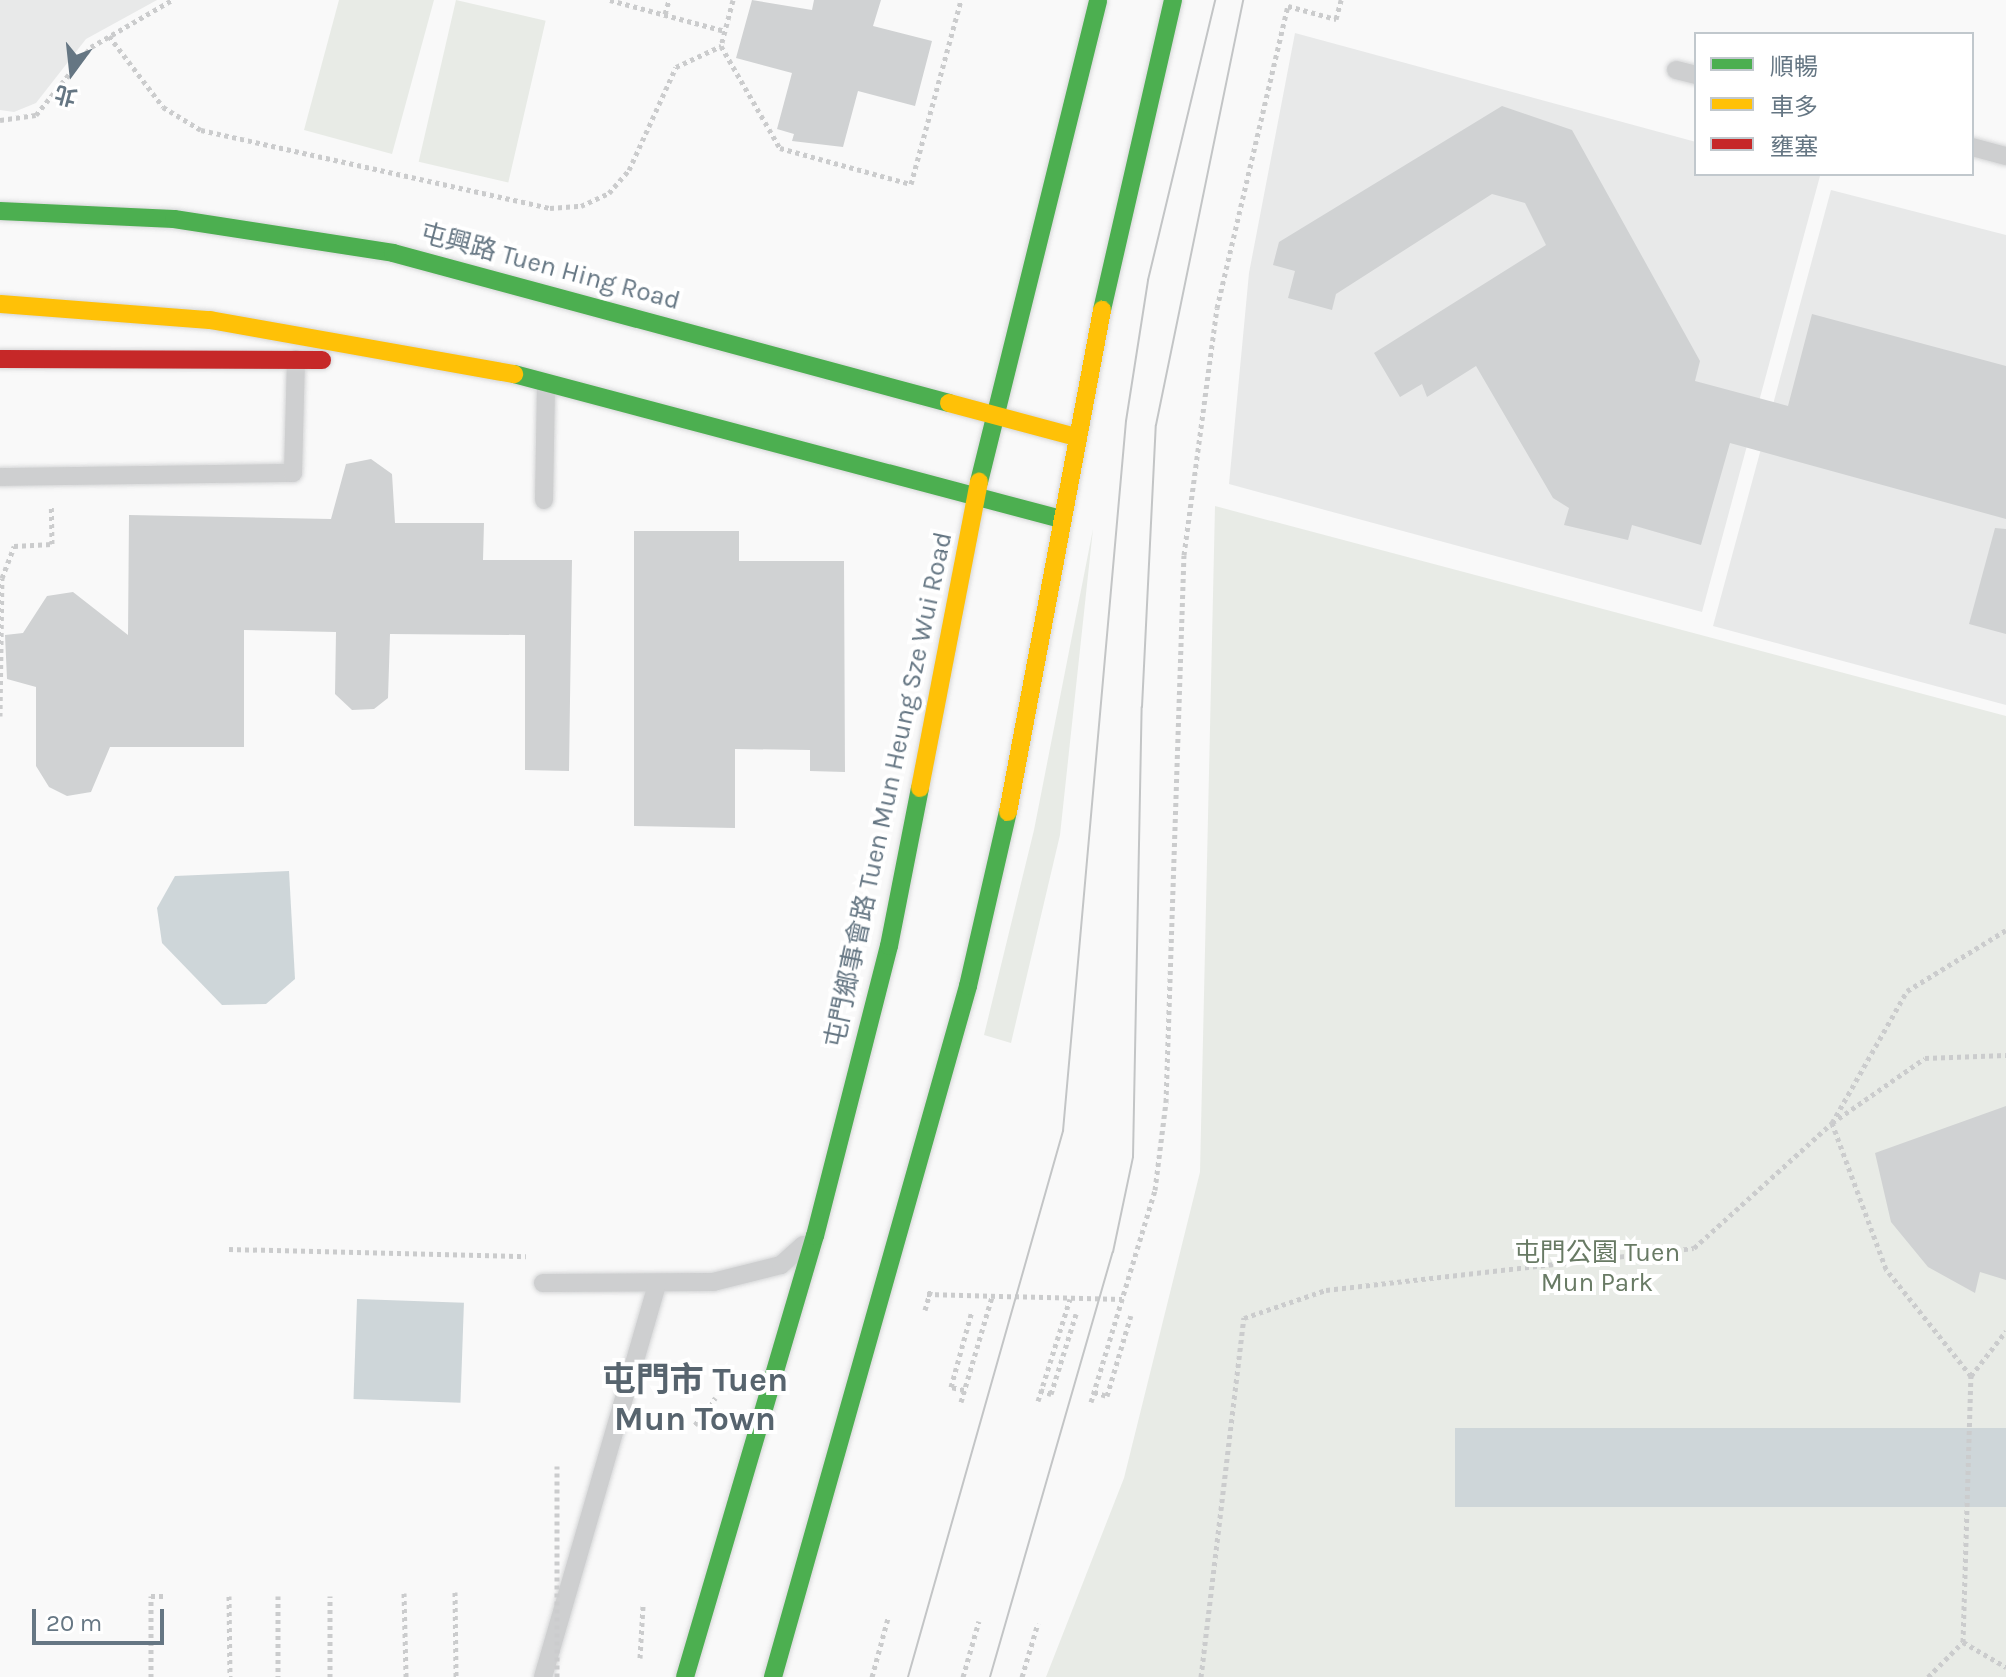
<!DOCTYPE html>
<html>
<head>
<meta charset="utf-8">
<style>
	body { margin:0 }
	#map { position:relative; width:2006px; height:1677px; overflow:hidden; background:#f9f9f9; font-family:Karla,"Noto Sans TC",sans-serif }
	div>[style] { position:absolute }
	.built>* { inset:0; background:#e8e9e9 }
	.green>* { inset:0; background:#e8ebe6; transform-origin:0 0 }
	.water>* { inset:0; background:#ced6d9; transform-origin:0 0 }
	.building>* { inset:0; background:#d0d2d3 }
	.path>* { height:5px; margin-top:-2.5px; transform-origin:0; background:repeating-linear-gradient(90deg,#cbcccd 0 4px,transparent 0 8px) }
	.roads { filter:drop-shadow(0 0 2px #d5d6d7) drop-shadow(0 0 2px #d5d6d7) }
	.lane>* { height:18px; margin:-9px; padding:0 9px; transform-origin:9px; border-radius:9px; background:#cecfd0 }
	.fast>* { height:18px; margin:-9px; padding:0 9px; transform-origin:9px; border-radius:9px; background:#4caf50 }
	.slow>* { height:18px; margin:-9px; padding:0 9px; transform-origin:9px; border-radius:9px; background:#ffc107 }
	.jam>* { height:18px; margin:-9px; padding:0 9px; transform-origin:9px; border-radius:9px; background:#c62828 }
	.tram>* { height:2px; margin:-1px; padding:0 1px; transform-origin:1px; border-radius:1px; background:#c3c5c6 }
	.path-bridge>* { height:5px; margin-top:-2.5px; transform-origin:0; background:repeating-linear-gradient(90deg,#cbcccd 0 4px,transparent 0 8px) }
	span { translate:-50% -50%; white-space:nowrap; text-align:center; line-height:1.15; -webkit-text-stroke:8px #fff; paint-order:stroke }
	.street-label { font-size:26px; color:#657683 }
	.park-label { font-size:26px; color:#687a64 }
	.district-label { font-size:34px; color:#57646e; font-weight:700 }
	.legend { position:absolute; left:1694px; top:32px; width:280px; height:144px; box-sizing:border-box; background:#fff; border:2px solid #c1c8cd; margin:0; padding:10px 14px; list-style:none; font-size:24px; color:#657683 }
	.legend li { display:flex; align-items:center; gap:16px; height:40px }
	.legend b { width:40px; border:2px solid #c1c8cd }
	.north { position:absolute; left:32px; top:32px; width:80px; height:80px; -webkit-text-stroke:6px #fff; paint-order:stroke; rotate:195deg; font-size:22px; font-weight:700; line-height:32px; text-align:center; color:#657683 }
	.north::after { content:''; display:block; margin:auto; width:28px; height:36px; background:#657683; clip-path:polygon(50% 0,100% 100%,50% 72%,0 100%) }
	.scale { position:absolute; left:32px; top:1609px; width:132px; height:36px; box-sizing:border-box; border:4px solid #657683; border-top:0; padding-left:10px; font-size:24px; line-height:28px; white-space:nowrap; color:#657683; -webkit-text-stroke:6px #fff; paint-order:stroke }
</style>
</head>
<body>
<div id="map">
	<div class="built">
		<i style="clip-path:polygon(0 0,157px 0,86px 39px,36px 103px,14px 112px,0 110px)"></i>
		<i style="clip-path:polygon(1295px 33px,1696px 142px,1696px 174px,1820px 176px,1702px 612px,1229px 484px,1249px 273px)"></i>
		<i style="clip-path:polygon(1831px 190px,2006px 235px,2006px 705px,1713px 626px)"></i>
	</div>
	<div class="green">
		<i style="clip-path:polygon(339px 0,434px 0,392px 154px,304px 130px)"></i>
		<i style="left:456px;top:0;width:92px;height:166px;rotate:13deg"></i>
		<i style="clip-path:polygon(1215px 506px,2006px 716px,2006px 1677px,1046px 1677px,1124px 1478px,1200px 1172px)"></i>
		<i style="clip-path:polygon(1093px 529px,1060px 835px,1011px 1043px,984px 1035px,1034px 830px)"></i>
	</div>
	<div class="water">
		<i style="clip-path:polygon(289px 871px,295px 979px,266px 1004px,222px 1005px,162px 943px,157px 908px,175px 876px)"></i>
		<i style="left:357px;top:1299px;width:107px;height:100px;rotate:2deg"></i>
		<i style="left:2006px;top:1428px;width:79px;height:551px;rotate:90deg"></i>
	</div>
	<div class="building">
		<i style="clip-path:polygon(752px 0,812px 10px,814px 0,881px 0,873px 26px,932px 41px,915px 106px,858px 91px,843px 147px,792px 141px,794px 134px,777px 129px,792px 73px,736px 58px)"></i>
		<i style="clip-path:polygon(1502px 106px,1572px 130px,1700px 361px,1695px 381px,1788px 406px,1812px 314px,2006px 366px,2006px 519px,1730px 443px,1701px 545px,1632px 525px,1628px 540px,1564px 525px,1569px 508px,1553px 498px,1476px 366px,1427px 397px,1422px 384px,1400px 397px,1374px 353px,1546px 245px,1525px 203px,1492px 194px,1336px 294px,1332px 310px,1288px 298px,1295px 271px,1273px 265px,1279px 242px)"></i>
		<i style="clip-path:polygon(371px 459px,392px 474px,395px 523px,484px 523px,483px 560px,572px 560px,569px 771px,525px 770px,525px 635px,390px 634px,388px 698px,374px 709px,352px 710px,335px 694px,336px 632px,244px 630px,244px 747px,110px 747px,91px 792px,67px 796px,49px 787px,36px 766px,36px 687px,7px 679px,5px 635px,23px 633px,47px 596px,73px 592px,128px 635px,129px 515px,331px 519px,346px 464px)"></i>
		<i style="clip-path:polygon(1995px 528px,2006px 529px,2006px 634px,1969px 624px)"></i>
		<i style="clip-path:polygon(634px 531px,739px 531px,739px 561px,844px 561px,845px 772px,810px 771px,810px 750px,735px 749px,735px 828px,634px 826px)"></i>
		<i style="clip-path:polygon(2006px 1106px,2006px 1280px,1980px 1272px,1975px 1293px,1928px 1267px,1891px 1222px,1875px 1153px)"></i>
	</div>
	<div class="path">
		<i style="left:610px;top:0;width:119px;rotate:15.1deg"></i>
		<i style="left:733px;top:0;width:48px;rotate:104.6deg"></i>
		<i style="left:721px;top:46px;width:118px;rotate:60deg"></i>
		<i style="left:780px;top:148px;width:136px;rotate:15.4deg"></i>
		<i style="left:911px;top:184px;width:191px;rotate:-74.8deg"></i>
		<i style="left:665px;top:14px;width:15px;rotate:-74deg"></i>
		<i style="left:109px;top:36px;width:89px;rotate:52.7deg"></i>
		<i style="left:163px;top:107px;width:44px;rotate:31.2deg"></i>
		<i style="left:201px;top:130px;width:358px;rotate:12.6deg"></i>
		<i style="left:550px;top:208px;width:31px;rotate:-4deg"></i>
		<i style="left:581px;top:206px;width:31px;rotate:-25deg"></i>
		<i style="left:609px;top:193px;width:30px;rotate:-49deg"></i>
		<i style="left:629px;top:170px;width:113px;rotate:-65.5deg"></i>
		<i style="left:676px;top:67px;width:50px;rotate:-25deg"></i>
		<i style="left:0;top:120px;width:36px;rotate:-8deg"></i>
		<i style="left:36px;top:115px;width:87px;rotate:-51deg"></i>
		<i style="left:91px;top:47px;width:94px;rotate:-30.1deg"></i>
		<i style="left:0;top:716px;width:138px;rotate:-89.2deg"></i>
		<i style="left:2px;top:578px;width:34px;rotate:-69deg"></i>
		<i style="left:14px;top:546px;width:38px;rotate:-3deg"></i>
		<i style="left:52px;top:544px;width:39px;rotate:-91deg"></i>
		<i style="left:229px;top:1249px;width:297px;rotate:1.4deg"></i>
		<i style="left:927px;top:1294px;width:195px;rotate:1.5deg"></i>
		<i style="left:1971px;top:1376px;width:137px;rotate:-128.5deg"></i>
		<i style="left:1886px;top:1269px;width:156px;rotate:-110.3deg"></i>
		<i style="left:1832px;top:1123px;width:152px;rotate:-60.4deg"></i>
		<i style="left:1907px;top:991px;width:116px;rotate:-31.6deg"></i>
		<i style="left:964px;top:1390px;width:13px;rotate:-167deg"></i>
		<i style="left:951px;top:1387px;width:79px;rotate:-74.6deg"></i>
		<i style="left:1040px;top:1390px;width:12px;rotate:20deg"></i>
		<i style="left:1051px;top:1394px;width:84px;rotate:-72.6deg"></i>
		<i style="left:1094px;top:1392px;width:14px;rotate:17deg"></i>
		<i style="left:1107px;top:1396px;width:84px;rotate:-73.5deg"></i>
		<i style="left:1038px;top:1401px;width:107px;rotate:-72.6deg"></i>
		<i style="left:961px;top:1402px;width:109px;rotate:-73.6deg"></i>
		<i style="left:1091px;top:1402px;width:221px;rotate:-73.2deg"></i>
		<i style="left:1155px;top:1190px;width:89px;rotate:-82.9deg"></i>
		<i style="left:1166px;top:1102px;width:547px;rotate:-88.12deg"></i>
		<i style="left:1184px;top:555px;width:249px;rotate:-82.4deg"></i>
		<i style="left:1217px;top:308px;width:310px;rotate:-76.8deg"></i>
		<i style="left:1288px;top:6px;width:50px;rotate:15.2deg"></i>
		<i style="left:1336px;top:19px;width:20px;rotate:-75deg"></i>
		<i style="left:695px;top:1425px;width:34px;rotate:-53deg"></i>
		<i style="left:455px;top:1592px;width:85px;rotate:89.3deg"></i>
		<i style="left:404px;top:1593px;width:84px;rotate:88.6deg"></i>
		<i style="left:229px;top:1596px;width:81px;rotate:89.3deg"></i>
		<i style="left:278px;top:1596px;width:81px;rotate:90deg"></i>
		<i style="left:1963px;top:1642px;width:266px;rotate:-88.3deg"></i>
		<i style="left:1971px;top:1376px;width:57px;rotate:-52.1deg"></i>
		<i style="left:640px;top:1658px;width:52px;rotate:-86.7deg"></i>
		<i style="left:151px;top:1677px;width:81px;rotate:-90deg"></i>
		<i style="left:151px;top:1596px;width:15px"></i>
		<i style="left:330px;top:1677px;width:81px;rotate:-90deg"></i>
		<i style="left:872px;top:1677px;width:61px;rotate:-74.8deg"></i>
		<i style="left:963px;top:1677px;width:58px;rotate:-74.1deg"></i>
		<i style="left:1022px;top:1677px;width:56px;rotate:-73.5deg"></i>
		<i style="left:1201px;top:1677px;width:362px;rotate:-83.2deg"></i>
		<i style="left:1244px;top:1318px;width:87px;rotate:-18.9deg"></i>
		<i style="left:1326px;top:1290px;width:370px;rotate:-6.5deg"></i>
		<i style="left:1694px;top:1248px;width:186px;rotate:-42.2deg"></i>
		<i style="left:1832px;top:1123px;width:113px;rotate:-35deg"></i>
		<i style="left:1925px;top:1058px;width:81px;rotate:-2.1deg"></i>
		<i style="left:1928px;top:1677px;width:49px;rotate:-45deg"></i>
		<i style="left:1963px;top:1642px;width:50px;rotate:30.2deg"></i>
	</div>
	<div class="roads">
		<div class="lane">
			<i style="left:1676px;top:70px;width:21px;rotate:14deg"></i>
			<i style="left:1972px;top:147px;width:35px;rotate:15deg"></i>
			<i style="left:0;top:477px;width:293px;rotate:-0.8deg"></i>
			<i style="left:293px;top:473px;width:114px;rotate:-88.5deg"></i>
			<i style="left:544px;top:500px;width:117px;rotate:-89deg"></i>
			<i style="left:543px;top:1283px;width:170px;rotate:-0.3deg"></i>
			<i style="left:713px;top:1282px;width:70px;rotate:-14deg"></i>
			<i style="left:781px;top:1265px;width:30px;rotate:-42deg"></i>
			<i style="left:543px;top:1677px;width:408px;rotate:-73.8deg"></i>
		</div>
		<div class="fast">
			<i style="left:0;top:211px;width:174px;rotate:2.6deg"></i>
			<i style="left:174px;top:219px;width:222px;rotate:8.8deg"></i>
			<i style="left:393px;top:253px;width:576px;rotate:15.1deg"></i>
			<i style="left:1102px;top:310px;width:318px;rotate:-77.1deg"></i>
			<i style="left:514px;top:374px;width:566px;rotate:14.85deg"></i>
			<i style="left:979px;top:482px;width:496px;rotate:-76.1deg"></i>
			<i style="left:685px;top:1677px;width:460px;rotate:-73.6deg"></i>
			<i style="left:815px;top:1236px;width:299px;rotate:-75.7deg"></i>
			<i style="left:889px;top:946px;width:161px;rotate:-78.9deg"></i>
			<i style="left:773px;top:1677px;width:718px;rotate:-74.24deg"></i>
			<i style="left:968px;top:986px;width:179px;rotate:-77.1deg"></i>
		</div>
		<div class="slow">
			<i style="left:0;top:304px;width:211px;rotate:4.4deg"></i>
			<i style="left:210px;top:320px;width:309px;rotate:10.1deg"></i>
			<i style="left:949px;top:403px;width:131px;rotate:15deg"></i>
			<i style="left:920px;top:788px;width:312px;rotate:-79.1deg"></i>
			<i style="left:1008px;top:812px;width:511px;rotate:-79.39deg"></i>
		</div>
		<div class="jam">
			<i style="left:0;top:359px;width:322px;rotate:0.2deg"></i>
		</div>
	</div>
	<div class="tram">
		<i style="left:908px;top:1677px;width:568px;rotate:-74.15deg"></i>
		<i style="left:1063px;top:1131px;width:713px;rotate:-84.93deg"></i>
		<i style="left:1126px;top:421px;width:143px;rotate:-81.1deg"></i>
		<i style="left:1148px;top:280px;width:288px;rotate:-76.5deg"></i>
		<i style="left:990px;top:1677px;width:442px;rotate:-73.9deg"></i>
		<i style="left:1113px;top:1252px;width:97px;rotate:-78.1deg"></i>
		<i style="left:1133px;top:1157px;width:450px;rotate:-88.9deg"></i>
		<i style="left:1142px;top:707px;width:282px;rotate:-87.2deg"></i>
		<i style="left:1156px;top:425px;width:434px;rotate:-78.4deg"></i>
	</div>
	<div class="path-bridge">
		<i style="left:925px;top:1310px;width:22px;rotate:-74deg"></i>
		<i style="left:557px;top:1677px;width:211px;rotate:-90deg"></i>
	</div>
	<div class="street-label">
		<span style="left:550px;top:267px;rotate:15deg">屯興路 Tuen Hing Road</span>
		<span style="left:889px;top:790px;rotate:-78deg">屯門鄉事會路 Tuen Mun Heung Sze Wui Road</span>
	</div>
	<div class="park-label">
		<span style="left:1597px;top:1268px">屯門公園 Tuen<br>Mun Park</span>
	</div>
	<div class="district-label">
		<span style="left:695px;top:1400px">屯門市 Tuen<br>Mun Town</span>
	</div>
	<ul class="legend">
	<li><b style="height:10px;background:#4caf50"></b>順暢</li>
	<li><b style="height:10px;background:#ffc107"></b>車多</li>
	<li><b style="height:10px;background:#c62828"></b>壅塞</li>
	</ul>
	<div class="north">北</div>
	<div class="scale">20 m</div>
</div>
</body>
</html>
